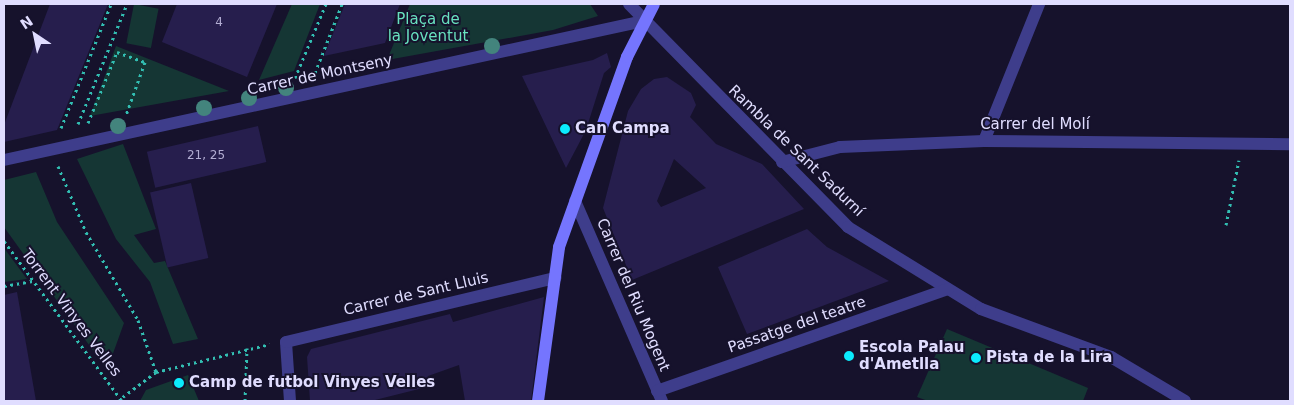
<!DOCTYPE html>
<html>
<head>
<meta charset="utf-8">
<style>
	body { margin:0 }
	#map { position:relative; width:1294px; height:405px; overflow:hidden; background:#16122c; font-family:"DejaVu Sans",sans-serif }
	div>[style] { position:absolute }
	.green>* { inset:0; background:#153634; transform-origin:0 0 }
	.building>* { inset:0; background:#261e4d; transform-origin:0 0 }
	.path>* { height:3px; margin-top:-1.5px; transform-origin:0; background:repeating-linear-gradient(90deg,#32beb2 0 2.5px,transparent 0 6.5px) }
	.street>* { height:12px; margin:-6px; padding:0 6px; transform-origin:6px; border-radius:6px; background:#3e3d8b }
	.secondary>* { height:12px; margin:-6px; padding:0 6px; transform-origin:6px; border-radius:6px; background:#7575fe }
	.trees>* { width:16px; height:16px; margin:-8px; border-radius:50%; background:#43847d }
	.dots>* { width:14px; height:14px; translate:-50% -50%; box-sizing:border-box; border:2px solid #16122c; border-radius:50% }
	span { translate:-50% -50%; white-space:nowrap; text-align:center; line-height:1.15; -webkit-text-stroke:4px #16122c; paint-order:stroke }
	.number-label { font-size:12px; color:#b2add2 }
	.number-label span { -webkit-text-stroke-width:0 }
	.park-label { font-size:15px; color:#68e1bf }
	.street-label { font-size:15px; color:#e0ddff }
	.poi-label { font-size:15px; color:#e0ddff; font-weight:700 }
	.left { translate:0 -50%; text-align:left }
	.frame { position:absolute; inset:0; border:5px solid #e0ddff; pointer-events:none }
	.north { position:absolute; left:10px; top:10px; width:50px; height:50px; -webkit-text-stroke:4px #16122c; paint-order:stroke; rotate:326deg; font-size:14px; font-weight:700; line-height:20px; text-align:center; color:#e0ddff }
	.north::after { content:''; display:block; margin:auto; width:18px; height:22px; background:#e0ddff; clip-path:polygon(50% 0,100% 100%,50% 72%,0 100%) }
</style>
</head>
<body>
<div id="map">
	<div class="green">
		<i style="left:134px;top:4px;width:25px;height:40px;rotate:11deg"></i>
		<i style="clip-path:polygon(292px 4px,320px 4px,294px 71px,259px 80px)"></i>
		<i style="clip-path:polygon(410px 4px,590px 4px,598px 16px,553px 30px,387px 60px)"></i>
		<i style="clip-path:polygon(116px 46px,229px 91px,90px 116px)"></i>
		<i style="clip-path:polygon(123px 144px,156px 229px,134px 235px,154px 263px,165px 261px,198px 339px,173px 344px,150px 282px,116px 239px,77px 159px)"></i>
		<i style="clip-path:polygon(36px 172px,57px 222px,124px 323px,107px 370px,4px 227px,4px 180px)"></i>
		<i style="clip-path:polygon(4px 248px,27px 279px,4px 282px)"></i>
		<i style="clip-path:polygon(947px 329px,1088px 388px,1083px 401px,928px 401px,917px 397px)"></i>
		<i style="clip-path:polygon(188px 375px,199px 401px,140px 401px,146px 390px)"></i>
	</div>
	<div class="building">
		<i style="clip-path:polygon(50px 4px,108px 4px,57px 130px,4px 142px,4px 125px)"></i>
		<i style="clip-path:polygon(177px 4px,277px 4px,247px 77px,162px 42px)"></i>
		<i style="clip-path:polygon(345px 4px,400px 4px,385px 43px,324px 56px)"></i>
		<i style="clip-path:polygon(607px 53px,611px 67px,604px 73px,586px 130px,566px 168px,522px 76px,593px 60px)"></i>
		<i style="clip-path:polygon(evenodd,667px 77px,691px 93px,696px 105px,690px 117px,716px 144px,762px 164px,804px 209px,632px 280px,603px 208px,628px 111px,641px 89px,654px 79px,667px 77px,674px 159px,706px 188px,661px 207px,657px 201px,674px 159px)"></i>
		<i style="left:258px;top:126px;width:37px;height:114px;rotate:77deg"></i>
		<i style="left:191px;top:183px;width:77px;height:42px;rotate:77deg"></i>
		<i style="clip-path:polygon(807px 229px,827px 247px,889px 281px,747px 334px,718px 267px)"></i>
		<i style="clip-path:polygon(17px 292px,36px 401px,4px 401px,4px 295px)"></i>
		<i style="clip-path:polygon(544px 297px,531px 401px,465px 401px,459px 365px,428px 376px,431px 386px,371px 401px,310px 401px,307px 357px,311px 349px,450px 314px,453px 322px)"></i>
	</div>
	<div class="path">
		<i style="left:315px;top:73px;width:74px;rotate:-68.6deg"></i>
		<i style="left:295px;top:78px;width:80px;rotate:-67.3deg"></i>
		<i style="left:88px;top:123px;width:77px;rotate:-67.8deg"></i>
		<i style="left:117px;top:52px;width:30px;rotate:20deg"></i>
		<i style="left:145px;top:62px;width:56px;rotate:109.7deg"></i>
		<i style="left:78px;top:124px;width:130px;rotate:-67.8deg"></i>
		<i style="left:61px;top:128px;width:134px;rotate:-68deg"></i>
		<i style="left:58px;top:166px;width:72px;rotate:67deg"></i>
		<i style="left:86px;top:232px;width:102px;rotate:59.4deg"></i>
		<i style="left:138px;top:320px;width:55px;rotate:70.9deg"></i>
		<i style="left:156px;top:372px;width:45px;rotate:143.1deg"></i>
		<i style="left:1226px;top:225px;width:66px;rotate:-78.7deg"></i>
		<i style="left:4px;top:241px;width:199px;rotate:53.6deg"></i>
		<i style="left:4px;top:286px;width:29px;rotate:-10deg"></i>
		<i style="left:156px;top:372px;width:117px;rotate:-13.8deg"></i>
		<i style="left:245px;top:401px;width:53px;rotate:-87.8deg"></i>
	</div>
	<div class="street">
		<i style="left:629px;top:4px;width:313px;rotate:45.5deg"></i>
		<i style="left:848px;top:227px;width:156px;rotate:31.7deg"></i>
		<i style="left:981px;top:309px;width:139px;rotate:20.3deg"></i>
		<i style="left:1111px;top:357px;width:86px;rotate:30.7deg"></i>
		<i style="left:984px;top:141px;width:148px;rotate:-68.1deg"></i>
		<i style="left:4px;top:160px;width:654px;rotate:-12.27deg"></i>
		<i style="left:782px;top:162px;width:60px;rotate:-14.5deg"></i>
		<i style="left:840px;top:147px;width:144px;rotate:-2.4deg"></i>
		<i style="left:984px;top:141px;width:306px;rotate:0.6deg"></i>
		<i style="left:575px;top:201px;width:218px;rotate:66.5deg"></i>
		<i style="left:657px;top:391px;width:308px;rotate:-19.3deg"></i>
		<i style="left:290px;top:401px;width:59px;rotate:-93.9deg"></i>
		<i style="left:286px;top:342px;width:277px;rotate:-13.4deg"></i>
	</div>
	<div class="secondary">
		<i style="left:538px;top:401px;width:155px;rotate:-82.2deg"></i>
		<i style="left:559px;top:247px;width:202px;rotate:-70.3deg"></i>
		<i style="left:627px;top:57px;width:59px;rotate:-63deg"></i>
	</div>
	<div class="trees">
		<i style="left:492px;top:46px"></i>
		<i style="left:286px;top:88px"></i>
		<i style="left:249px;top:98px"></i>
		<i style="left:204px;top:108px"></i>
		<i style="left:118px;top:126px"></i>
	</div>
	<div class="dots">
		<i style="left:565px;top:129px;background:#0bebfd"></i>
		<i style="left:849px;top:356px;background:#0bebfd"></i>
		<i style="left:976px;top:358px;background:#0bebfd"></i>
		<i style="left:179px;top:383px;background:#0bebfd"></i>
	</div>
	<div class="number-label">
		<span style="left:219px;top:23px">4</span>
		<span style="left:206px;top:156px">21, 25</span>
	</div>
	<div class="park-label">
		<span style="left:428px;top:28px">Plaça de<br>la Joventut</span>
	</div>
	<div class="street-label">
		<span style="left:320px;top:75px;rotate:-12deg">Carrer de Montseny</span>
		<span style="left:1035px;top:125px">Carrer del Molí</span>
		<span style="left:796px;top:151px;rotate:44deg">Rambla de Sant Sadurní</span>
		<span style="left:416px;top:294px;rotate:-13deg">Carrer de Sant Lluis</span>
		<span style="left:633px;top:295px;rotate:67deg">Carrer del Riu Mogent</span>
		<span style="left:71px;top:313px;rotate:53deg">Torrent Vinyes Velles</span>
		<span style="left:797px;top:325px;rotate:-19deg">Passatge del teatre</span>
	</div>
	<div class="poi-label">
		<span class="left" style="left:575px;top:129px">Can Campa</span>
		<span class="left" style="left:859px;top:356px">Escola Palau<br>d'Ametlla</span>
		<span class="left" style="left:986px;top:358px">Pista de la Lira</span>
		<span class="left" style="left:189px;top:383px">Camp de futbol Vinyes Velles</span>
	</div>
	<div class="frame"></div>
	<div class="north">N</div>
</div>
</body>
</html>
